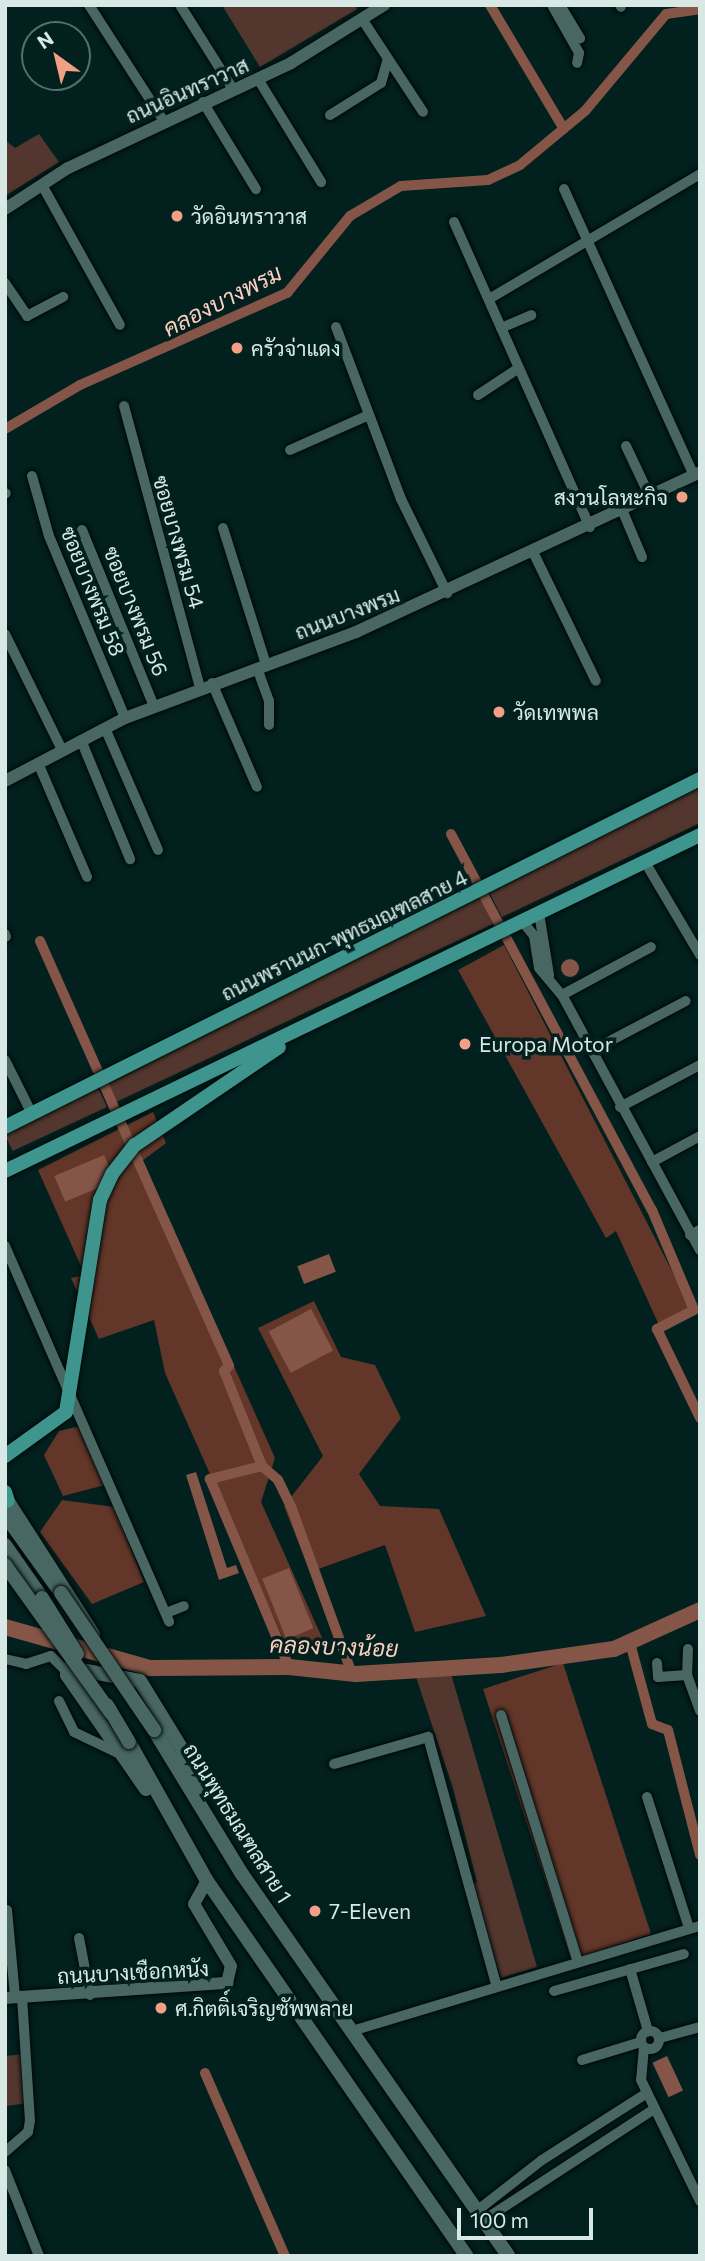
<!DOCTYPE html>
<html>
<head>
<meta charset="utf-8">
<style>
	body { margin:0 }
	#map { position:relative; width:705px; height:2261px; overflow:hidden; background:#02201e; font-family:Commissioner,Sarabun,sans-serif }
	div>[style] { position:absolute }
	.green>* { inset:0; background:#53372f; transform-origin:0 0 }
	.forest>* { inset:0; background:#623629; transform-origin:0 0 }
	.water>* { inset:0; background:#855648; transform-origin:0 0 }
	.round { border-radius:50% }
	.canal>* { height:10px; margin:-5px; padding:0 5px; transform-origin:5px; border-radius:5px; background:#855648 }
	.river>* { height:16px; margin:-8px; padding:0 8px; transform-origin:8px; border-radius:8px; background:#855648 }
	.roads { filter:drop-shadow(0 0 2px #000908) drop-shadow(0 0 2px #000908) }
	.minor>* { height:10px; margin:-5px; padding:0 5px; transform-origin:5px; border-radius:5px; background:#486763 }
	.minor>.ring { margin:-5px; padding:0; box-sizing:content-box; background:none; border:10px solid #486763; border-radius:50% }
	.tertiary>* { height:12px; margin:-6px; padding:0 6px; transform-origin:6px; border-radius:6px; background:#486763 }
	.secondary>* { height:14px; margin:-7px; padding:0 7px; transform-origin:7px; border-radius:7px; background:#486763 }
	.primary>* { height:14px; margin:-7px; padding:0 7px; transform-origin:7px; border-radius:7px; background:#3d958e }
	.bridges { filter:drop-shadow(0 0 2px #000908) drop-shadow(0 0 2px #000908) }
	.secondary-bridge>* { height:14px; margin:-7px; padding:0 7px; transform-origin:7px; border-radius:7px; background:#486763 }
	.dots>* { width:19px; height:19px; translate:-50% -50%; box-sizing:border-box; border:4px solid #02201e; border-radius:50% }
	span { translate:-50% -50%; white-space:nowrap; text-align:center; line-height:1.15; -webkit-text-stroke:7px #02201e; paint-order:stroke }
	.street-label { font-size:21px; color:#d7e8e5 }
	.poi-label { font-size:21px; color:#d7e8e5 }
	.left { translate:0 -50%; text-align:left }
	.right { translate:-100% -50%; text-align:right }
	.water-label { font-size:23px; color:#fdcebf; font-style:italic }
	.frame { position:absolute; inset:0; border:7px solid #d7e8e5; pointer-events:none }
	.north { position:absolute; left:21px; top:21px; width:70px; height:70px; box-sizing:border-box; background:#02201e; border:2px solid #57706e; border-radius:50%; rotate:326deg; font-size:19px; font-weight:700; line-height:28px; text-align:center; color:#d7e8e5 }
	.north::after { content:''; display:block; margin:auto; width:24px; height:32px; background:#f39f86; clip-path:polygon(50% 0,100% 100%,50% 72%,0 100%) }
	.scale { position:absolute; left:457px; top:2208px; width:136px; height:32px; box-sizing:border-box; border:4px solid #d7e8e5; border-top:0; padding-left:9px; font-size:21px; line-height:24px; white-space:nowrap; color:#d7e8e5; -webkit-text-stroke:5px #02201e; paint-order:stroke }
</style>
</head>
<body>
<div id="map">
	<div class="green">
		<i style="clip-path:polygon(222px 5px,355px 5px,357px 9px,260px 67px)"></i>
		<i style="clip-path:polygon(39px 134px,59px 162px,5px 196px,5px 140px,15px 148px)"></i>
		<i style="clip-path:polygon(700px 787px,700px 823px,502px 917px,489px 892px)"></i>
		<i style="clip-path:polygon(480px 896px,493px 924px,116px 1102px,108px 1084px)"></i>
		<i style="left:98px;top:1088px;width:21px;height:104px;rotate:65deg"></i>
		<i style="clip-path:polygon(451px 1674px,537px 1967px,501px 1978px,471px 1885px,477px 1882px,453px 1788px,416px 1677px)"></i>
		<i style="clip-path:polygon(24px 2054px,29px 2103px,5px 2106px,5px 2056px)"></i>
	</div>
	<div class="forest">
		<i style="clip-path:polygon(504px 945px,692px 1310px,659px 1325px,616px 1231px,606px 1238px,458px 970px)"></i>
		<i style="clip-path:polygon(153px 1112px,166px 1143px,142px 1161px,275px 1458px,261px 1502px,324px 1642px,290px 1654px,165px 1373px,154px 1320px,99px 1339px,71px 1278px,85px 1275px,38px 1170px)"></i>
		<i style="clip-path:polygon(314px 1301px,341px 1357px,375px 1365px,401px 1418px,359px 1474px,380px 1506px,439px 1509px,486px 1616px,415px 1632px,385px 1545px,310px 1572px,284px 1506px,323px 1456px,258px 1328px)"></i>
		<i style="clip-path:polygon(80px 1426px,105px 1485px,63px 1496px,44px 1455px,59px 1431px)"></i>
		<i style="clip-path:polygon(62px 1500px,114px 1507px,144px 1582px,92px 1604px,40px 1532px)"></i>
		<i style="left:563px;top:1663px;width:285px;height:84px;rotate:72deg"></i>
	</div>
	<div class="water">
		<i class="round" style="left:561px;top:959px;width:18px;height:18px"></i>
		<i style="left:104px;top:1155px;width:28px;height:54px;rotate:67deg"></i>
		<i style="left:329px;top:1254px;width:19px;height:34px;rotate:69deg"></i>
		<i style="left:311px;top:1309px;width:47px;height:48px;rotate:62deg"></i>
		<i style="clip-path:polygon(196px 1472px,227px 1568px,236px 1565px,239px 1573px,219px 1580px,186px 1475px)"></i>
		<i style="left:289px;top:1568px;width:65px;height:29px;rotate:68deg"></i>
		<i style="left:667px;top:2056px;width:38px;height:16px;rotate:65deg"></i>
	</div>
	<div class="canal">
		<i style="left:490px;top:5px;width:144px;rotate:59.2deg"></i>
		<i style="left:5px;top:429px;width:87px;rotate:-30.4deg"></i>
		<i style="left:80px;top:385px;width:227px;rotate:-24deg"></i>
		<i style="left:287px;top:293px;width:99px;rotate:-50.7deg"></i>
		<i style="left:350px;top:216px;width:59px;rotate:-30.5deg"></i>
		<i style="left:401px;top:186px;width:87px;rotate:-3.9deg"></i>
		<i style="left:488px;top:180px;width:35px;rotate:-25deg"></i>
		<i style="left:520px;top:165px;width:85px;rotate:-39.7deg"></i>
		<i style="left:585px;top:111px;width:126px;rotate:-50.1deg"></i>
		<i style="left:666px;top:14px;width:34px;rotate:-8deg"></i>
		<i style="left:451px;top:834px;width:426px;rotate:61.9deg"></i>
		<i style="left:652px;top:1210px;width:108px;rotate:67.2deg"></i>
		<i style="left:694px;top:1310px;width:42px;rotate:152.8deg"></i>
		<i style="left:657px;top:1329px;width:99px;rotate:64.2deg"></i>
		<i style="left:40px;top:941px;width:465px;rotate:66deg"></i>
		<i style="left:229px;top:1366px;width:7px;rotate:135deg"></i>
		<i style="left:224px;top:1371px;width:102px;rotate:68.2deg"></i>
		<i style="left:262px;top:1466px;width:54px;rotate:166deg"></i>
		<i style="left:210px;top:1479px;width:204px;rotate:67.2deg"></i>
		<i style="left:262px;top:1466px;width:21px;rotate:41deg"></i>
		<i style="left:278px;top:1480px;width:32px;rotate:64deg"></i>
		<i style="left:292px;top:1509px;width:176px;rotate:70deg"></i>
		<i style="left:630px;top:1643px;width:84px;rotate:74.8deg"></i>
		<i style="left:652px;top:1724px;width:17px;rotate:21deg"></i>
		<i style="left:668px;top:1730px;width:129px;rotate:75.6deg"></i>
		<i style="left:205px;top:2073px;width:200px;rotate:66.4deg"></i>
	</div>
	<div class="river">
		<i style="left:5px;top:1627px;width:151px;rotate:15.8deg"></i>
		<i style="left:150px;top:1668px;width:139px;rotate:-0.4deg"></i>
		<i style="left:289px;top:1667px;width:67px;rotate:6deg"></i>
		<i style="left:356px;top:1674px;width:145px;rotate:-3.6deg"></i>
		<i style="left:501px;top:1665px;width:114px;rotate:-8.1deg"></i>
		<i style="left:614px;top:1649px;width:94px;rotate:-24.4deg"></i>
	</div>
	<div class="roads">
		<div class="minor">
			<i style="left:89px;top:5px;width:137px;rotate:57.2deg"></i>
			<i style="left:180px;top:5px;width:99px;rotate:57.8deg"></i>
			<i style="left:552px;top:5px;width:55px;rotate:60.6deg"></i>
			<i style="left:579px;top:53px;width:10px;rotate:101deg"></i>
			<i style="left:560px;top:5px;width:39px;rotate:59deg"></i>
			<i style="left:620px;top:5px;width:2px;rotate:63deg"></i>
			<i style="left:362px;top:19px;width:111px;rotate:56.7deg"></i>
			<i style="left:258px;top:79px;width:121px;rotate:58.5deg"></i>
			<i style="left:203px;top:102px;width:102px;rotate:58.7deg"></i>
			<i style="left:330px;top:115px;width:60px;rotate:-32.1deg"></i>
			<i style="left:381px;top:83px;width:25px;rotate:-74deg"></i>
			<i style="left:42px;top:185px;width:160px;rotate:60.9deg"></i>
			<i style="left:564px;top:189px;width:314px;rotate:65.6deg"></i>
			<i style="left:454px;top:222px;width:334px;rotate:66deg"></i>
			<i style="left:5px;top:283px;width:40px;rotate:56deg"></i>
			<i style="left:27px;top:316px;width:41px;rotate:-27.8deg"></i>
			<i style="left:489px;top:299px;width:245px;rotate:-30.6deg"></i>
			<i style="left:336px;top:327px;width:184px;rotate:69.3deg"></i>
			<i style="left:401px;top:499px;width:105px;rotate:63.9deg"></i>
			<i style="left:501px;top:328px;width:33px;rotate:-23deg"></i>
			<i style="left:478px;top:395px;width:49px;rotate:-33.4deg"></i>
			<i style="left:124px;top:406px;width:291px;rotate:74.9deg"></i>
			<i style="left:626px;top:446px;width:56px;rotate:64.8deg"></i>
			<i style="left:290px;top:450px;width:86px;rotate:-23.9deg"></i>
			<i style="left:32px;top:476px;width:62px;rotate:74.2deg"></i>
			<i style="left:49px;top:536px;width:197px;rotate:67.3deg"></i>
			<i style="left:5px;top:494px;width:1px;rotate:-45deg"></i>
			<i style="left:623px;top:512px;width:49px;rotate:67.1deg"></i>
			<i style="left:223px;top:528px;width:143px;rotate:72.5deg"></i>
			<i style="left:82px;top:530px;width:190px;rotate:67.8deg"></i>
			<i style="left:534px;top:554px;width:141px;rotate:64deg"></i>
			<i style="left:5px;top:634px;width:129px;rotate:63.8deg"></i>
			<i style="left:257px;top:668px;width:35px;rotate:70deg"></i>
			<i style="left:269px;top:701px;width:24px;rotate:90deg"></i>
			<i style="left:212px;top:683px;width:113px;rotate:66.6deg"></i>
			<i style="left:105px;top:728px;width:133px;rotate:66.5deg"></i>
			<i style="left:81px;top:740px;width:129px;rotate:67.6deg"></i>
			<i style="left:38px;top:763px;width:124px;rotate:66.7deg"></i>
			<i style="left:645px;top:862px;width:108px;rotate:59.4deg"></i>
			<i style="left:539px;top:913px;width:63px;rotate:80.8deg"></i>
			<i style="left:522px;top:921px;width:19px;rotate:51deg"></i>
			<i style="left:534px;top:936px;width:32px;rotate:81deg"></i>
			<i style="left:539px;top:968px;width:35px;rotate:50deg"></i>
			<i style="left:562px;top:995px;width:290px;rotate:61.6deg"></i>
			<i style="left:5px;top:934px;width:3px;rotate:72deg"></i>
			<i style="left:562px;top:995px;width:101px;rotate:-28.3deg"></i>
			<i style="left:591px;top:1051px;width:107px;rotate:-27.8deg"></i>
			<i style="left:5px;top:1060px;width:60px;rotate:63.4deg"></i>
			<i style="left:620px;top:1107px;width:90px;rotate:-27.7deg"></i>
			<i style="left:652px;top:1162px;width:55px;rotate:-28.4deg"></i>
			<i style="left:690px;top:1235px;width:11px;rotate:-27deg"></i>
			<i style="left:5px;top:1246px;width:410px;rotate:66.4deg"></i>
			<i style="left:166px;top:1613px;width:19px;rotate:-21deg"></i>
			<i style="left:688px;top:1649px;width:26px;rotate:92deg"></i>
			<i style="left:687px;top:1675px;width:38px;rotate:70deg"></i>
			<i style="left:5px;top:1659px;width:22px;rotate:13deg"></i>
			<i style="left:26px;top:1664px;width:26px;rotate:-18deg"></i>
			<i style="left:51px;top:1656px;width:23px;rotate:45deg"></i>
			<i style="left:657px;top:1663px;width:14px;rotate:86deg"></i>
			<i style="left:658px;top:1677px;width:29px;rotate:-4deg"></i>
			<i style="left:59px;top:1701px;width:34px;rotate:64deg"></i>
			<i style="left:74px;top:1732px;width:51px;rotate:25.6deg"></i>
			<i style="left:501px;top:1715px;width:259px;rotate:72.7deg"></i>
			<i style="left:334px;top:1764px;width:98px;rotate:-16deg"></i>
			<i style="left:428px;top:1737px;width:256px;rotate:74.6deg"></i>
			<i style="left:647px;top:1797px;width:138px;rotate:72.2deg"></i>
			<i style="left:7px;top:1910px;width:87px;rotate:84.7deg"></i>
			<i style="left:79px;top:1938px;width:58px;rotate:79.1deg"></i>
			<i style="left:630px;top:1969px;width:65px;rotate:73.8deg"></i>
			<i style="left:554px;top:1991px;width:135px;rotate:-15.9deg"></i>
			<i class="ring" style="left:641px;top:2031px;width:8px;height:8px"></i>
			<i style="left:352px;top:2031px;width:363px;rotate:-16.8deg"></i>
			<i style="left:660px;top:2038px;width:41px;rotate:-15.4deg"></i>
			<i style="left:644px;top:2047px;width:33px;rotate:95deg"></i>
			<i style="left:641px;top:2080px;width:135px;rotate:64deg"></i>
			<i style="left:582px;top:2060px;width:62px;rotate:-17deg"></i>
			<i style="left:5px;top:2152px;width:30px;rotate:-41deg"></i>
			<i style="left:28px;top:2132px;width:11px;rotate:-80deg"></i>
			<i style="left:30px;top:2121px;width:124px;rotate:-93.7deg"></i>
			<i style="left:5px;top:2170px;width:92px;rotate:68.4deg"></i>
			<i style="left:478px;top:2210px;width:81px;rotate:-38deg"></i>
			<i style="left:542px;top:2160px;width:125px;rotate:-32.5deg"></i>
			<i style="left:484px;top:2220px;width:203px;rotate:-33.1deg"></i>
		</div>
		<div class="tertiary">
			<i style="left:5px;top:209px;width:75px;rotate:-33.1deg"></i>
			<i style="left:68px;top:168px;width:246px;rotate:-25.2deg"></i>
			<i style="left:291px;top:63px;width:110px;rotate:-31.9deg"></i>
			<i style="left:5px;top:781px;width:136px;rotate:-27.7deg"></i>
			<i style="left:125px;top:718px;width:246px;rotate:-20.4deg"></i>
			<i style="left:356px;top:632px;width:379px;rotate:-24.9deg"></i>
			<i style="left:5px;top:1998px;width:223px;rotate:-3.9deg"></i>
			<i style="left:227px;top:1983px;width:17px;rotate:-77deg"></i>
			<i style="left:231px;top:1966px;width:72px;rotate:-120.8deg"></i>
			<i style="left:194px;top:1904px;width:26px;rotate:-61deg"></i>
		</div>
		<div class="secondary">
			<i style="left:5px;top:1497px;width:163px;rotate:57.3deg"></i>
			<i style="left:5px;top:1515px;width:96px;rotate:54.3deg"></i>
			<i style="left:5px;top:1545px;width:65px;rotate:55.1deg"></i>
			<i style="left:154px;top:1730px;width:169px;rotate:58.6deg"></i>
			<i style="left:242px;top:1874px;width:465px;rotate:55.1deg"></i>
			<i style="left:129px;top:1742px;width:159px;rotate:60.7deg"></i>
			<i style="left:207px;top:1881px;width:456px;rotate:55.3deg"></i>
			<i style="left:146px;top:1789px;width:139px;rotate:-124.7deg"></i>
			<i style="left:67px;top:1675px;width:8px;rotate:-67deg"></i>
			<i style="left:70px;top:1668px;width:71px;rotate:10.5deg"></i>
			<i style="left:140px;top:1681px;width:82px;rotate:58.4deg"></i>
			<i style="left:183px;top:1751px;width:42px;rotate:69deg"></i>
		</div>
		<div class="primary">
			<i style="left:5px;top:1127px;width:777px;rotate:-26.6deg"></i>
			<i style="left:5px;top:1171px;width:772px;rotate:-25.8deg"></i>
			<i style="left:5px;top:1456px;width:75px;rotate:-35.8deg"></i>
			<i style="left:66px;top:1412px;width:215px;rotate:-80.9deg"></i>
			<i style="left:100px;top:1200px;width:29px;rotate:-65deg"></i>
			<i style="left:112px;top:1174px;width:37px;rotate:-52deg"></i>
			<i style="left:135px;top:1145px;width:174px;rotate:-34.2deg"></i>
			<i style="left:5px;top:1492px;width:9px;rotate:72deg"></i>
		</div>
	</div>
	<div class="bridges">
		<div class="secondary-bridge">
			<i style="left:5px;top:1565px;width:182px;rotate:54.4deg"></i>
			<i style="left:61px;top:1593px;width:166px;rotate:55.8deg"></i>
			<i style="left:42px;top:1598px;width:66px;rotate:58deg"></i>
			<i style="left:107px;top:1705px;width:43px;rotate:59.3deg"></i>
		</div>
	</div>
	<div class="dots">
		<i style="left:177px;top:216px;background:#f39f86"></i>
		<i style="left:237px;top:348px;background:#f39f86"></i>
		<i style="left:682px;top:497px;background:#f39f86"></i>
		<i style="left:499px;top:712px;background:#f39f86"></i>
		<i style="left:465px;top:1044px;background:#f39f86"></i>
		<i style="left:315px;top:1911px;background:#f39f86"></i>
		<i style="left:161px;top:2008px;background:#f39f86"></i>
	</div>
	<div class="street-label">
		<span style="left:187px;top:90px;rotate:-24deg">ถนนอินทราวาส</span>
		<span style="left:179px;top:542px;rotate:74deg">ซอยบางพรม 54</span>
		<span style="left:93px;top:591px;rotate:68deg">ซอยบางพรม 58</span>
		<span style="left:136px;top:611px;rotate:68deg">ซอยบางพรม 56</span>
		<span style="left:347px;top:613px;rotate:-21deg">ถนนบางพรม</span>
		<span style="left:344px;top:935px;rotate:-26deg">ถนนพรานนก-พุทธมณฑลสาย 4</span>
		<span style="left:238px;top:1823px;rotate:58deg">ถนนพุทธมณฑลสาย 1</span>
		<span style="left:133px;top:1972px;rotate:-3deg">ถนนบางเชือกหนัง</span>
	</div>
	<div class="poi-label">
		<span class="left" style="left:191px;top:216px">วัดอินทราวาส</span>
		<span class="left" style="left:251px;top:348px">ครัวจ่าแดง</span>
		<span class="right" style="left:668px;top:497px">สงวนโลหะกิจ</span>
		<span class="left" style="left:513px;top:712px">วัดเทพพล</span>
		<span class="left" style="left:479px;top:1044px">Europa Motor</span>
		<span class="left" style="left:329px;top:1911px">7-Eleven</span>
		<span class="left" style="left:175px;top:2008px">ศ.กิตติ์เจริญซัพพลาย</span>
	</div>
	<div class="water-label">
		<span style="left:222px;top:300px;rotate:-27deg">คลองบางพรม</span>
		<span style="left:334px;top:1646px;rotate:2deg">คลองบางน้อย</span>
	</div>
	<div class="frame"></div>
	<div class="north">N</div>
	<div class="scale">100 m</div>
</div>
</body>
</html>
